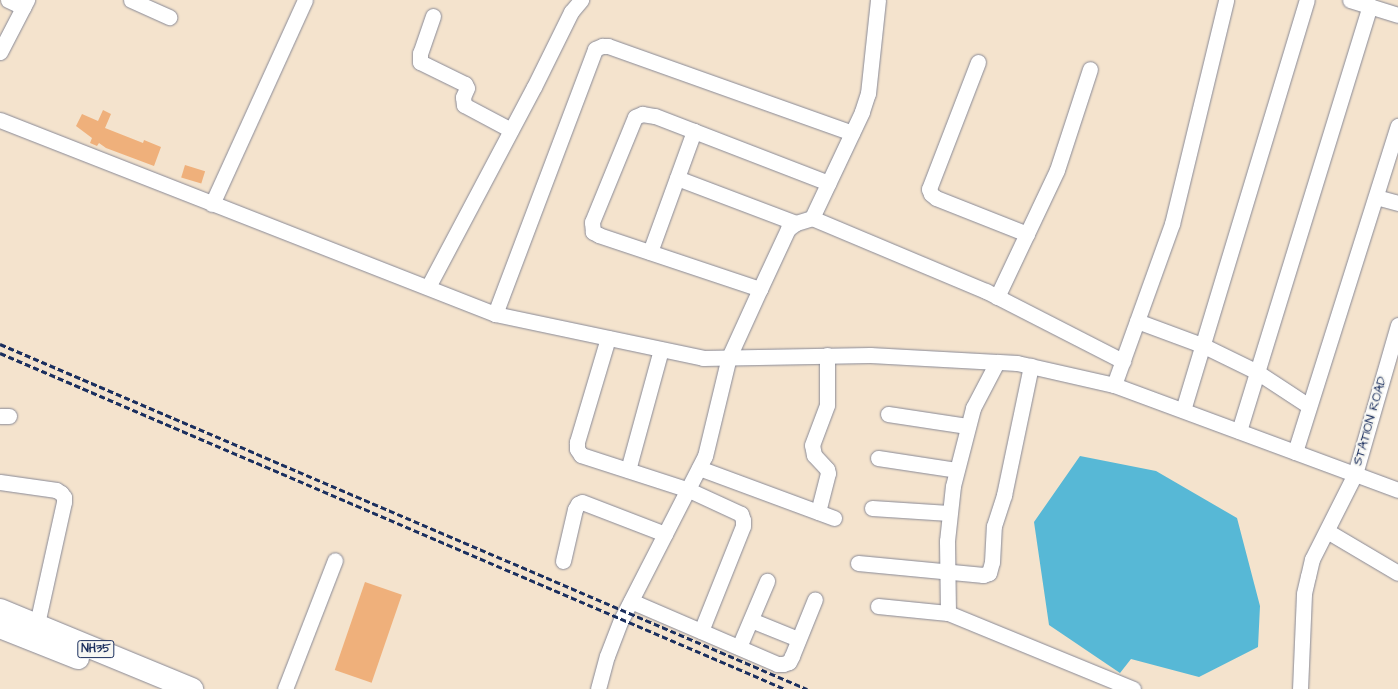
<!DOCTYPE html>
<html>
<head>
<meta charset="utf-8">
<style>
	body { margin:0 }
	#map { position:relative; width:1398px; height:689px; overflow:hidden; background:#f4e3cd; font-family:"Architects Daughter",sans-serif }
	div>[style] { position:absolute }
	.water>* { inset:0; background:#57b8d6 }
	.building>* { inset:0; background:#efb07b; transform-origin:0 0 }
	.roads { filter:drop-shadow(0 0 1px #888996) drop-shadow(0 0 1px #888996) }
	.minor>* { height:15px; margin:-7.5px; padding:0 7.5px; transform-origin:7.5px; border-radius:7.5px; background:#fff }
	.highway>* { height:22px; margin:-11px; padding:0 11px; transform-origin:11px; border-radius:11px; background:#fff }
	.rail>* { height:3px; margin-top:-1.5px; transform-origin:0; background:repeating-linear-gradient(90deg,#1b2f5e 0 6px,transparent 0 9px) }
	span { translate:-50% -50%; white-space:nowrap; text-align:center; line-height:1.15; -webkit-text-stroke:4px #f6f6f2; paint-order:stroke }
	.shield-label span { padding:1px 3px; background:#f6f6f2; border:1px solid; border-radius:3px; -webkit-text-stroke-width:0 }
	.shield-label { font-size:12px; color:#1b2f5e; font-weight:700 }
	.street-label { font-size:13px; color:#1b2f5e }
</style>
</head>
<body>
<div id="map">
	<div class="water">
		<i style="clip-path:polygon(1080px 456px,1156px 471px,1237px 518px,1260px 606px,1258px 647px,1199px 677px,1131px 659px,1120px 673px,1049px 625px,1034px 522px)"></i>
	</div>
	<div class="building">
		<i style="clip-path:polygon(103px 110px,111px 114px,105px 128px,143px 143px,144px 140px,161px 147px,154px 166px,106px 148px,99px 143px,97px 146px,90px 143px,92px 138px,76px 126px,82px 114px,98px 121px)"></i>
		<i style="left:185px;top:165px;width:21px;height:13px;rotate:17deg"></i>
		<i style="left:365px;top:582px;width:39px;height:93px;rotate:19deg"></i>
	</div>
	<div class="roads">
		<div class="minor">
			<i style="left:8px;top:0;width:17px;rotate:25deg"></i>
			<i style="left:131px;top:0;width:42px;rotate:24.1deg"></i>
			<i style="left:878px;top:0;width:94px;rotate:96.1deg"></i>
			<i style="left:868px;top:93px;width:20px;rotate:108deg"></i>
			<i style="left:862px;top:112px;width:117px;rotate:115.3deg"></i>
			<i style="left:812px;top:218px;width:189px;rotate:22.8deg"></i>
			<i style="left:986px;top:291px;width:154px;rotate:27.1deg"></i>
			<i style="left:1350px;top:0;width:50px;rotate:17.4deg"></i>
			<i style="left:433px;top:16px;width:39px;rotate:109deg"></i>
			<i style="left:420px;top:53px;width:9px;rotate:90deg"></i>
			<i style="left:420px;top:62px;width:50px;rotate:26.1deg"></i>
			<i style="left:465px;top:84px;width:4px;rotate:63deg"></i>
			<i style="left:467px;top:88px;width:10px;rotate:114deg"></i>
			<i style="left:463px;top:97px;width:8px;rotate:83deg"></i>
			<i style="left:464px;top:105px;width:53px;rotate:28deg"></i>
			<i style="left:0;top:52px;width:59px;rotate:-62.6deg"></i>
			<i style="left:978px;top:62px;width:136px;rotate:111.1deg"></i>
			<i style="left:929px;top:189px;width:5px;rotate:68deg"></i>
			<i style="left:931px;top:194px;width:6px;rotate:39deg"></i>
			<i style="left:936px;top:198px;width:98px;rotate:21.6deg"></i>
			<i style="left:0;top:120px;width:532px;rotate:21.4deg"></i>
			<i style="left:495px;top:314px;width:213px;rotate:11.9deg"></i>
			<i style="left:703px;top:358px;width:167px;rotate:-1deg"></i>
			<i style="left:870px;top:355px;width:147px;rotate:3.1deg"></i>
			<i style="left:1017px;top:363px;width:99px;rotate:12.8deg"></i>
			<i style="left:1114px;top:385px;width:257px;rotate:20.3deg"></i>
			<i style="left:1355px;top:474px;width:95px;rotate:116.8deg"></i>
			<i style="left:1312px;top:559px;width:17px;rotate:103deg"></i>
			<i style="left:1308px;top:576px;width:18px;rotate:103deg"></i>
			<i style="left:1304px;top:594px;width:95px;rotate:92.4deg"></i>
			<i style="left:677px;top:178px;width:127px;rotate:20.7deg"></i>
			<i style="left:1376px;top:197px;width:23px;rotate:15deg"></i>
			<i style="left:212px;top:204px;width:224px;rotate:-65.5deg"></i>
			<i style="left:650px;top:252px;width:129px;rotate:-70deg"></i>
			<i style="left:428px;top:287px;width:226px;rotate:-62.1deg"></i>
			<i style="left:534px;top:87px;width:84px;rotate:-63.7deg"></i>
			<i style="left:571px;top:12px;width:16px;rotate:-50deg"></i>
			<i style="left:760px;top:289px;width:170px;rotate:-161.5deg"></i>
			<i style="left:599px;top:235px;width:7px;rotate:-153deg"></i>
			<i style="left:593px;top:232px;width:10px;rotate:-96deg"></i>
			<i style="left:592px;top:222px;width:113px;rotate:-67.7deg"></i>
			<i style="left:635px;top:117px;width:8px;rotate:-23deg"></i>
			<i style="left:642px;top:114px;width:13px;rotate:9deg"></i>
			<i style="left:655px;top:116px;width:186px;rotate:21.1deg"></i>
			<i style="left:997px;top:297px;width:140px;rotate:-64.7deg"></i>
			<i style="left:1057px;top:170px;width:106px;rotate:-71.9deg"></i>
			<i style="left:495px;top:314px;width:283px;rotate:-69.3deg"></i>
			<i style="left:595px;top:49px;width:8px;rotate:-23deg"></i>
			<i style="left:602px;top:46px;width:6px"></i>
			<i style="left:608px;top:46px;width:259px;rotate:19.6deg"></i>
			<i style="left:1137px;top:321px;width:69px;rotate:20.3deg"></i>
			<i style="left:1202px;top:345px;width:61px;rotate:26.1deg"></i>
			<i style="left:1257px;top:372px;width:62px;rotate:33.2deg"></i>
			<i style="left:1398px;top:325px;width:155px;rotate:106.1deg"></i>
			<i style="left:1355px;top:474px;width:46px;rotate:20.4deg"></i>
			<i style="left:608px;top:338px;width:109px;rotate:106.6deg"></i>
			<i style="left:577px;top:442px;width:7px;rotate:90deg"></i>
			<i style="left:577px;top:449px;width:7px;rotate:56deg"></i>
			<i style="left:581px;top:455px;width:114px;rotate:18deg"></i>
			<i style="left:689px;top:490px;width:57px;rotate:24.8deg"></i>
			<i style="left:741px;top:514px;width:6px;rotate:72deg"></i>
			<i style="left:743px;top:520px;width:6px;rotate:90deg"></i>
			<i style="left:743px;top:526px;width:113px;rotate:111.8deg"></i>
			<i style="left:1114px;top:385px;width:171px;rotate:-70.2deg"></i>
			<i style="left:1172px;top:224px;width:230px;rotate:-76.4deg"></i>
			<i style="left:1183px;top:410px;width:428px;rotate:-73.2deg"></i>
			<i style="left:888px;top:414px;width:80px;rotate:8.6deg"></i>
			<i style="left:0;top:416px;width:9px"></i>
			<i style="left:1239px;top:431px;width:445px;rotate:-72.9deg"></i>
			<i style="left:1295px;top:452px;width:342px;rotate:-72.5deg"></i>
			<i style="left:878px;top:458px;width:79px;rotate:8.7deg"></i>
			<i style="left:699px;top:468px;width:144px;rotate:20.3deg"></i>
			<i style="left:628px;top:470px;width:125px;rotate:-74.7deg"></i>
			<i style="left:0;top:482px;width:57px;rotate:8.1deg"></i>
			<i style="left:56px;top:490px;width:6px;rotate:31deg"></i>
			<i style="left:61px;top:493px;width:5px;rotate:53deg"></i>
			<i style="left:64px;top:497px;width:5px;rotate:90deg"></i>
			<i style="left:64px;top:502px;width:125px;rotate:102.5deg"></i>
			<i style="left:872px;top:508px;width:77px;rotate:3.7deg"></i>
			<i style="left:818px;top:512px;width:40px;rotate:-75.6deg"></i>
			<i style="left:828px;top:473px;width:4px;rotate:-104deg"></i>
			<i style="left:827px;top:469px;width:19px;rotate:-133deg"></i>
			<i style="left:814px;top:455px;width:10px;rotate:-101deg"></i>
			<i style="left:812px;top:445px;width:43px;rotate:-69.4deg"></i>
			<i style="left:827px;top:405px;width:50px;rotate:-90deg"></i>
			<i style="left:1327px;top:531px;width:82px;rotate:30.6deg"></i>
			<i style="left:563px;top:561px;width:53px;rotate:-77deg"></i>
			<i style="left:575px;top:509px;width:6px;rotate:-59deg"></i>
			<i style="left:578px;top:504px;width:4px;rotate:-27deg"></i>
			<i style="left:582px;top:502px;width:89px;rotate:21.1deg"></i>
			<i style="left:858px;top:563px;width:126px;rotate:5.5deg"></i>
			<i style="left:983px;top:575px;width:6px;rotate:-18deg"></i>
			<i style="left:989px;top:573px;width:11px;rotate:-75deg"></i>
			<i style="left:992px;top:562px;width:36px;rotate:-87deg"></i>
			<i style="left:994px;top:526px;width:33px;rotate:-72deg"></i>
			<i style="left:1004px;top:495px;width:132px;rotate:-78.2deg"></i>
			<i style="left:631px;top:601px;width:159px;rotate:23.3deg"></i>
			<i style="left:777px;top:664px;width:6px"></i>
			<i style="left:783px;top:664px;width:6px;rotate:-18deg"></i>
			<i style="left:789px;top:662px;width:7px;rotate:-63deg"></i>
			<i style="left:792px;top:656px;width:61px;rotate:-68deg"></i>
			<i style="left:878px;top:606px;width:70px;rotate:5.7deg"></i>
			<i style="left:948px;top:613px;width:200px;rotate:22.3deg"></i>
			<i style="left:948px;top:613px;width:72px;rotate:-90.8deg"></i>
			<i style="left:947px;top:541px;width:55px;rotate:-83.8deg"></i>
			<i style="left:953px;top:486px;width:81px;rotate:-75.6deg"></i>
			<i style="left:973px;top:408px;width:52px;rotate:-62.4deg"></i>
			<i style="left:751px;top:620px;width:51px;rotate:22deg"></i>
			<i style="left:739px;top:647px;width:72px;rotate:-67deg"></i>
			<i style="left:285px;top:689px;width:138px;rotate:-68.8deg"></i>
			<i style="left:598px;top:689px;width:34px;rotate:-75deg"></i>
			<i style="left:607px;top:656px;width:39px;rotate:-69deg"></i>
			<i style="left:621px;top:620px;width:184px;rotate:-62.9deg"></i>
			<i style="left:705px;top:456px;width:102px;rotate:-76.4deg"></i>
			<i style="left:729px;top:357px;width:75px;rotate:-65.5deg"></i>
			<i style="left:760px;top:289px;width:66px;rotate:-65deg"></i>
			<i style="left:788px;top:229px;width:10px;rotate:-37deg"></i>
			<i style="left:796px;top:223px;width:17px;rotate:-17deg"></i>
		</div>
		<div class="highway">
			<i style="left:0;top:610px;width:208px;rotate:22.4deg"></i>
			<i style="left:0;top:627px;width:84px;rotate:21.7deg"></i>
		</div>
	</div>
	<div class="rail">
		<i style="left:0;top:344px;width:878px;rotate:23.15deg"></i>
		<i style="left:0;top:353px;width:854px;rotate:23.17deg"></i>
	</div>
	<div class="shield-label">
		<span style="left:96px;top:649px">NH35</span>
	</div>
	<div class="street-label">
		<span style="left:1370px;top:421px;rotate:-74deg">STATION ROAD</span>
	</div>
</div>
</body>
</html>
